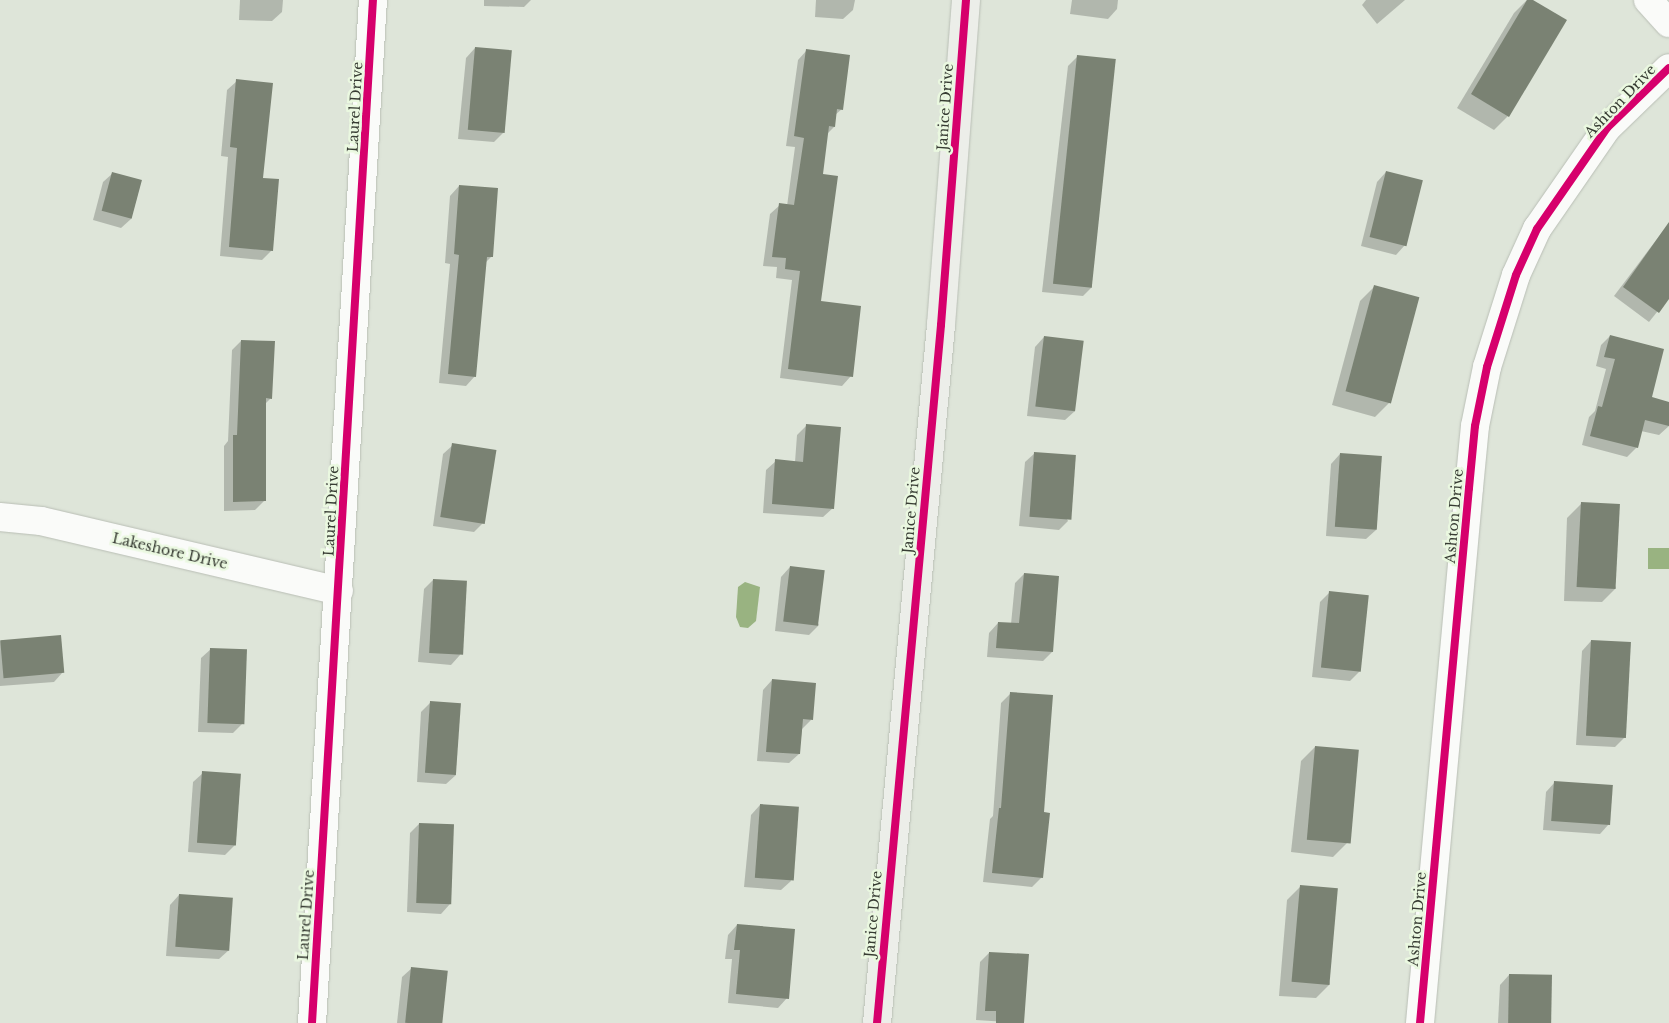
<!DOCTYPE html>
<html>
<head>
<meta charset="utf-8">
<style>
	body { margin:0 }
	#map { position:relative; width:1669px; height:1023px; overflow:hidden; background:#dee5d9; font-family:"Libre Baskerville",serif }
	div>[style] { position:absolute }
	.water>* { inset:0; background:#99b381; transform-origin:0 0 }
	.shadow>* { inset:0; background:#0003 }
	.building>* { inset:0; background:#7a8273; transform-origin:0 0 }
	.roads { filter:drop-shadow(0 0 1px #b9beb5) drop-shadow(0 0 1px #b9beb5) }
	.street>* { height:28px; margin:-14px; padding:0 14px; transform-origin:14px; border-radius:14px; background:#fafbf9 }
	.secondary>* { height:28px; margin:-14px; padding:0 14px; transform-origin:14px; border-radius:14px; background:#eceee9 }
	.cycleway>* { height:8px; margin:-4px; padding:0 4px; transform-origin:4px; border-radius:4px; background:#d6006c }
	span { translate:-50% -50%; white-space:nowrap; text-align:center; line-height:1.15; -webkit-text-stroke:5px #eaf8e0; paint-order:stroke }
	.street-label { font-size:14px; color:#373c33 }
</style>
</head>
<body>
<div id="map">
	<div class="water">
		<i style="left:1648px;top:548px;width:21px;height:21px"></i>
		<i style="clip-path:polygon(745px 582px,760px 587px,756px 621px,748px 628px,740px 627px,736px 617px,738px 587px)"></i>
	</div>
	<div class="shadow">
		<i style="clip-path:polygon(240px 0,283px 0,282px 12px,272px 21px,239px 20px)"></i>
		<i style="clip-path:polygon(484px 0,531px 0,524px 7px,484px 6px)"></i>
		<i style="clip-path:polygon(816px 0,855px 0,853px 10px,843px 19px,815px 17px)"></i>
		<i style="clip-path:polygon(1072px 0,1118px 0,1117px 9px,1108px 19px,1070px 14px)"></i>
		<i style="clip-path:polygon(1366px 0,1405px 0,1377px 24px,1362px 5px)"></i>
		<i style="clip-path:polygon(1527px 0,1531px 0,1508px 116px,1494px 130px,1457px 108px,1514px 13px)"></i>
		<i style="clip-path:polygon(475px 48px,503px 133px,494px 142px,458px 139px,466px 58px)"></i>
		<i style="clip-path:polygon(807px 50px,842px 109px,835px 115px,834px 127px,827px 134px,821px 175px,820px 302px,851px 376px,842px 386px,780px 378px,792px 280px,776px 278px,777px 267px,763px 266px,770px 214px,780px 205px,787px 206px,795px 147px,786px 146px,798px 60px)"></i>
		<i style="clip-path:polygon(1078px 56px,1092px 287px,1083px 296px,1042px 292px,1068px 66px)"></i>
		<i style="clip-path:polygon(237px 81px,262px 179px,272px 250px,262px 260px,220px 256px,228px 157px,221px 156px,227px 90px)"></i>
		<i style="clip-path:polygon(1386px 172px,1405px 245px,1396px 255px,1361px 246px,1377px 182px)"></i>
		<i style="clip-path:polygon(113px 173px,131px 219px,121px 228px,93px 220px,103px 182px)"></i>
		<i style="clip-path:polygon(459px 186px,492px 256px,485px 263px,475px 376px,466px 386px,439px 383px,450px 264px,445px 263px,450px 196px)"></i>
		<i style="clip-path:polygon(1669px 223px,1669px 297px,1649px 322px,1614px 296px)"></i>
		<i style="clip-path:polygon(1374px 287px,1418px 298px,1389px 403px,1375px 417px,1332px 405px,1360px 301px)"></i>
		<i style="clip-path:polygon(1610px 336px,1650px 398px,1669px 403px,1669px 426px,1659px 435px,1641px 431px,1637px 447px,1627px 457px,1582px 445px,1589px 417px,1595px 411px,1606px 369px,1596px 366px,1601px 345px)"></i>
		<i style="clip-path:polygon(1044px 337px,1075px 411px,1065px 420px,1027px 416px,1035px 347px)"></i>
		<i style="clip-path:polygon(241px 341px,271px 398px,264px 405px,264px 501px,255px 510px,224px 511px,224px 446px,228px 441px,232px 350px)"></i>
		<i style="clip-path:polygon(807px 425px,833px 508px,823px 517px,763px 513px,766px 470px,776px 461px,795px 462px,797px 435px)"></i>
		<i style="clip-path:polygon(453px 445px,484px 522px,474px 532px,433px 526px,443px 454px)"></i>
		<i style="clip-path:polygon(1035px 453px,1068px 521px,1059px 530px,1019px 526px,1025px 462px)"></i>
		<i style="clip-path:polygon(1340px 454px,1376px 530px,1366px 539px,1326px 536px,1331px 464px)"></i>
		<i style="clip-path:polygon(1581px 504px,1616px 588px,1602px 602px,1564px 601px,1567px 518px)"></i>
		<i style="clip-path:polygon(790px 567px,819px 625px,809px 635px,775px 631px,781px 577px)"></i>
		<i style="clip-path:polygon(1024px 574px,1052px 652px,1043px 661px,987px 657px,989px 633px,998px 623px,1011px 624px,1015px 583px)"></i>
		<i style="clip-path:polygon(433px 580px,460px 655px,451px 665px,418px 662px,424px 589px)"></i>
		<i style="clip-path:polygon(1330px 592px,1360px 671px,1350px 681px,1312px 677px,1320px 602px)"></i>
		<i style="clip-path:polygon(0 641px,63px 672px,54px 682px,0 686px)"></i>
		<i style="clip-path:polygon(1591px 641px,1625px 737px,1615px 747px,1576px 745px,1582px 651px)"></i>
		<i style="clip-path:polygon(211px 649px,242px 724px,233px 733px,198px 732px,201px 658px)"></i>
		<i style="clip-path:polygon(772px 680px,811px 720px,802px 729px,799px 754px,789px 763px,757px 761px,763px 690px)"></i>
		<i style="clip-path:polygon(1011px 693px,1043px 813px,1042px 877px,1032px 887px,983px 882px,990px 819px,993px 816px,1001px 703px)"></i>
		<i style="clip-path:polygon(430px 703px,456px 775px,446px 784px,417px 782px,421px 712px)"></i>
		<i style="clip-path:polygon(1315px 747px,1347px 843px,1333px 857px,1291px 852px,1301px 761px)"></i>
		<i style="clip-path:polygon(203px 773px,235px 845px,225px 855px,188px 852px,193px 782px)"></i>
		<i style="clip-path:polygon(1555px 782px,1609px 824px,1600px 834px,1543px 830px,1546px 792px)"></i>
		<i style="clip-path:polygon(760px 805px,791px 881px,781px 890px,744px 887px,751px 815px)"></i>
		<i style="clip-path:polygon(419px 824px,450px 904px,441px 914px,407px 912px,410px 833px)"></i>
		<i style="clip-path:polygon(1301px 886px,1330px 984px,1316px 998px,1279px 996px,1287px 900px)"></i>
		<i style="clip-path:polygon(179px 895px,229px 950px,219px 959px,166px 956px,170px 905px)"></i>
		<i style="clip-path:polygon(737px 925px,787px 998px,778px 1008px,728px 1003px,732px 959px,725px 959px,728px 935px)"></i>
		<i style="clip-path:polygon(989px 953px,1024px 1023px,976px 1020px,980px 962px)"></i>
		<i style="clip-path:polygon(412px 968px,441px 1023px,397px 1023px,402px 977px)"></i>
		<i style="clip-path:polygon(1509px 975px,1549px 1023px,1498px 1023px,1500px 985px)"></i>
	</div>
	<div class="building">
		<i style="clip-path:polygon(1527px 0,1533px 0,1567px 20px,1509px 117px,1471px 94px)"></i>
		<i style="left:475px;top:47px;width:37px;height:83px;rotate:5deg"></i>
		<i style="clip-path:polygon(806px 49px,850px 55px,843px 110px,837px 109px,835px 127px,829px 126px,823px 174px,838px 176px,821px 301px,861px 306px,853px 377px,788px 369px,800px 271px,785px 269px,786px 258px,772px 257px,779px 203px,794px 205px,804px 138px,794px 136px)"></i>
		<i style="left:1077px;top:55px;width:39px;height:230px;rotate:6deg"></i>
		<i style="clip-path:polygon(236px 79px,273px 83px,263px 178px,279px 179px,273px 251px,229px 247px,237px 148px,230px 147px)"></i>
		<i style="left:1386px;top:171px;width:38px;height:68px;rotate:14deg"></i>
		<i style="left:112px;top:172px;width:31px;height:40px;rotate:15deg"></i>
		<i style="clip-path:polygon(459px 185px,498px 188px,493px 257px,487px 257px,476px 377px,448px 374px,459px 255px,454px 254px)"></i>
		<i style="clip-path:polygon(1669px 222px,1669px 299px,1659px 313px,1623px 287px)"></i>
		<i style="left:1374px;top:285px;width:47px;height:110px;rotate:15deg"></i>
		<i style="clip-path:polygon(1610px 335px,1664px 349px,1652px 397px,1669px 402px,1669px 426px,1645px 420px,1638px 448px,1590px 436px,1598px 406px,1602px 407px,1615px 359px,1604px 357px)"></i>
		<i style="left:1044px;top:336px;width:40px;height:71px;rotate:7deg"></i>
		<i style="clip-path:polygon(241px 340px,275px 341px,272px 399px,266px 398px,266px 501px,233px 502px,233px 435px,237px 435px)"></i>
		<i style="clip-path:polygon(806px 424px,841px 427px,834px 509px,772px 504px,775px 459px,803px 462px)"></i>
		<i style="left:452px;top:443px;width:45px;height:75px;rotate:9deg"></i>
		<i style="left:1034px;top:452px;width:42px;height:65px;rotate:4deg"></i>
		<i style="left:1340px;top:453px;width:42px;height:74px;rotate:4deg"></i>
		<i style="left:1581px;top:502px;width:39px;height:85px;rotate:3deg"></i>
		<i style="left:790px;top:566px;width:35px;height:56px;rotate:7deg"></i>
		<i style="clip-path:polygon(1024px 573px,1059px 576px,1053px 652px,996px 648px,998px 622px,1019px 623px)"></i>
		<i style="left:433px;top:579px;width:34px;height:74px;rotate:3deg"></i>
		<i style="left:1329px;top:591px;width:40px;height:77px;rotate:6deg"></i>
		<i style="left:61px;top:635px;width:38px;height:61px;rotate:85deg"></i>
		<i style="left:1591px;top:640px;width:40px;height:96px;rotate:3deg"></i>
		<i style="left:210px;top:648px;width:37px;height:75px;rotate:2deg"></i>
		<i style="clip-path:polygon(772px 679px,816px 683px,813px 720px,803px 719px,800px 754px,766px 752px)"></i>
		<i style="clip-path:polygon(1010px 692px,1053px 695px,1044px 812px,1050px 813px,1043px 878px,992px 873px,999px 808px,1001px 808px)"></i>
		<i style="left:430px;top:701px;width:31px;height:72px;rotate:4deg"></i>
		<i style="left:1315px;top:746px;width:44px;height:94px;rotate:5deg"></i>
		<i style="left:202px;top:771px;width:39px;height:72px;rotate:4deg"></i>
		<i style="left:1554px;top:781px;width:59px;height:40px;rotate:4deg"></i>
		<i style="left:760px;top:804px;width:39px;height:74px;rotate:4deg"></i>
		<i style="left:419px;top:823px;width:35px;height:80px;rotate:2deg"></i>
		<i style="left:1300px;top:885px;width:38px;height:97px;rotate:5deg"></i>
		<i style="left:179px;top:894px;width:54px;height:53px;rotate:4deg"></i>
		<i style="clip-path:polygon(737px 924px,795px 929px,789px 999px,736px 994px,740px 950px,734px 950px)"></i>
		<i style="clip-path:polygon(989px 952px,1029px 954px,1024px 1023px,996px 1023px,996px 1011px,985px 1011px)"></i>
		<i style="left:411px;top:967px;width:37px;height:56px;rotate:6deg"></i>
		<i style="left:1509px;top:974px;width:43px;height:49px;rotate:1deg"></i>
	</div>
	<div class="roads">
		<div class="street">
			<i style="left:1648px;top:0;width:31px;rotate:48deg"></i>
			<i style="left:0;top:517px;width:41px;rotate:5.6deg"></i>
			<i style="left:41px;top:521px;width:306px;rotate:13.2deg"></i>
			<i style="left:312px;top:1023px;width:1025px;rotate:-86.59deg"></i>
			<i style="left:1420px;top:1023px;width:537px;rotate:-84.77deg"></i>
			<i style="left:1469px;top:488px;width:62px;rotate:-84.5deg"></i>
			<i style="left:1475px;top:426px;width:60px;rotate:-78.5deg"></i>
			<i style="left:1487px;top:367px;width:96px;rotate:-72.5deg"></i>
			<i style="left:1516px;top:275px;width:51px;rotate:-65.5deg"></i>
			<i style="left:1537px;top:229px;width:123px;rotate:-55.3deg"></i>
			<i style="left:1607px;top:128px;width:86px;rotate:-44.1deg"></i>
		</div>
		<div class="secondary">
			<i style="left:877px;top:1023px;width:701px;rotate:-84.76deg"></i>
			<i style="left:941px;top:325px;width:326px;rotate:-85.6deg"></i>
		</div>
	</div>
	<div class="cycleway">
		<i style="left:312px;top:1023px;width:1025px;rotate:-86.59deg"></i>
		<i style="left:877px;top:1023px;width:701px;rotate:-84.76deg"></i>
		<i style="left:941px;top:325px;width:326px;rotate:-85.6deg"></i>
		<i style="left:1420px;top:1023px;width:537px;rotate:-84.77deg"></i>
		<i style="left:1469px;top:488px;width:62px;rotate:-84.5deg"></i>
		<i style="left:1475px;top:426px;width:60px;rotate:-78.5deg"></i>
		<i style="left:1487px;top:367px;width:96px;rotate:-72.5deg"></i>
		<i style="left:1516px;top:275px;width:51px;rotate:-65.5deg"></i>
		<i style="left:1537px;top:229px;width:123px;rotate:-55.3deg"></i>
		<i style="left:1607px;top:128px;width:86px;rotate:-44.1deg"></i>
	</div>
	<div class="street-label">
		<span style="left:1620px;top:101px;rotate:-46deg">Ashton Drive</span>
		<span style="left:355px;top:107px;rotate:-87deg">Laurel Drive</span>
		<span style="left:945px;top:107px;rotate:-86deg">Janice Drive</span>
		<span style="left:911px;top:510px;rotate:-85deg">Janice Drive</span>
		<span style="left:331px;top:511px;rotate:-87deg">Laurel Drive</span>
		<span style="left:1454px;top:516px;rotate:-85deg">Ashton Drive</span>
		<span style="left:170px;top:551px;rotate:13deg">Lakeshore Drive</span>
		<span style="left:873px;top:914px;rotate:-85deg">Janice Drive</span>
		<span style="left:306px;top:915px;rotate:-86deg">Laurel Drive</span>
		<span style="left:1417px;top:919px;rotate:-85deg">Ashton Drive</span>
	</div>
</div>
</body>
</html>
